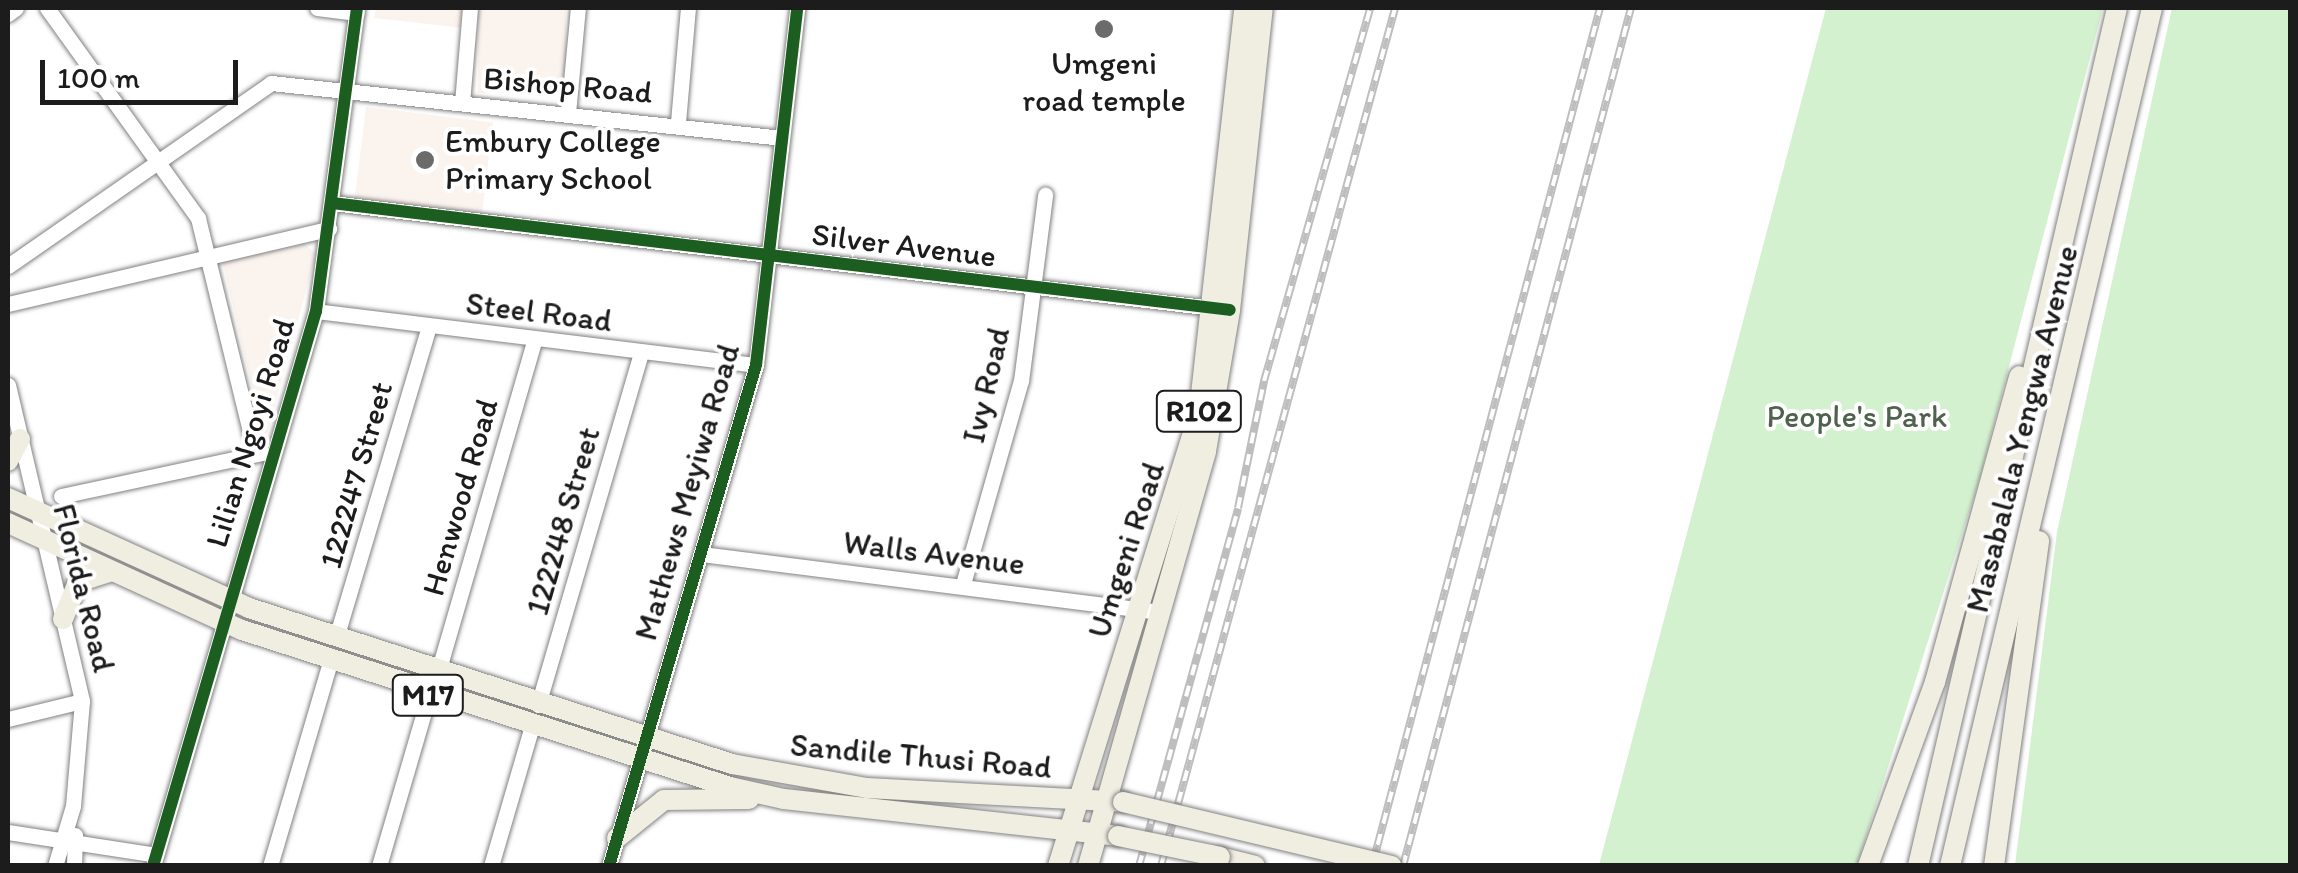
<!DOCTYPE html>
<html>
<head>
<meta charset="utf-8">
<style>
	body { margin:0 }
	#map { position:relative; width:2298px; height:873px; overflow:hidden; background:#fff; font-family:Itim,sans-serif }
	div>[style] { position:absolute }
	.built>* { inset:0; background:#fbf3ee; transform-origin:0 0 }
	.green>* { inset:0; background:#d3f1cf }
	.roads { filter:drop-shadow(0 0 2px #828282) drop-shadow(0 0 2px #828282) }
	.minor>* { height:15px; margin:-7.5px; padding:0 7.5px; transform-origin:7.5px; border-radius:7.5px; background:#fff }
	.major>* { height:20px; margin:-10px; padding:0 10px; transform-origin:10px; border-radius:10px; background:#f0ede1 }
	.rail>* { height:8px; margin-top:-4px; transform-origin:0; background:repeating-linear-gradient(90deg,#fff 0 11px,#bebebe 0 22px); box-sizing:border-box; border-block:2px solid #bebebe }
	.bridges { filter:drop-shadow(0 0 2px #828282) drop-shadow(0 0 2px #828282) }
	.major-bridge>* { height:20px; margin:-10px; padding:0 10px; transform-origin:10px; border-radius:10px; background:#f0ede1 }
	.cycleway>* { height:12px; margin:-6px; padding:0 6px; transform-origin:6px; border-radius:6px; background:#1b5e20 }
	.dots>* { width:28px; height:28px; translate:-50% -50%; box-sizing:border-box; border:5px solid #fff; border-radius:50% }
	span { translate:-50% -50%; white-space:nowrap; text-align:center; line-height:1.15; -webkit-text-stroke:8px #fff; paint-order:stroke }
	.shield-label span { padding:2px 8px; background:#fff; border:2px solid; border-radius:8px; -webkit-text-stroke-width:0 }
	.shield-label { font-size:30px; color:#1c1c1c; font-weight:700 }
	.poi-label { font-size:32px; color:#1c1c1c }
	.left { translate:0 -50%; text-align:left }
	.street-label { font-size:32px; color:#1c1c1c }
	.park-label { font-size:32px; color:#4f624d }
	.frame { position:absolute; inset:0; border:10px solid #1c1c1c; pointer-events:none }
	.scale { position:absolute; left:40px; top:60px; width:198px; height:45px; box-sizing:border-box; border:5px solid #1c1c1c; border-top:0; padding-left:12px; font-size:30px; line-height:35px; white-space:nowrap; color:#1c1c1c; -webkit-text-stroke:8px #fff; paint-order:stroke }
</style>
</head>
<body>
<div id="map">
	<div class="built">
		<i style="clip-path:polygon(376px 8px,466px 8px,463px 28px,374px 18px)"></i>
		<i style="left:478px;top:8px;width:88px;height:85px"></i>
		<i style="left:366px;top:107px;width:128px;height:91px;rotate:7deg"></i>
		<i style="clip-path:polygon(301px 241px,316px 254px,265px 442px,222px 260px)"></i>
	</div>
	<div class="green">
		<i style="clip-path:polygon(1826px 8px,2103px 8px,1980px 477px,1857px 865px,1599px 865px)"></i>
		<i style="clip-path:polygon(2172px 8px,2290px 8px,2290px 859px,2289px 866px,2015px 865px,2057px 532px)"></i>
	</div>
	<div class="roads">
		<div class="minor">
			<i style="left:47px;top:8px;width:259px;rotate:54.3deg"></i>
			<i style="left:198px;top:218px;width:240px;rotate:76.3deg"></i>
			<i style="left:317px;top:8px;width:40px;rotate:7.1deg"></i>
			<i style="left:8px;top:14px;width:10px;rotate:-37deg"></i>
			<i style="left:462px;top:103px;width:95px;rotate:-85.2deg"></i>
			<i style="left:568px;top:113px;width:105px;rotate:-84.6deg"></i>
			<i style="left:678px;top:122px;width:114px;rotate:-85deg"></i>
			<i style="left:332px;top:203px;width:895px;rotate:6.8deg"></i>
			<i style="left:8px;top:266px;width:320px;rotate:-34.8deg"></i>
			<i style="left:271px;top:83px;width:514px;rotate:6.14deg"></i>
			<i style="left:8px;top:304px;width:330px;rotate:-13.2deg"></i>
			<i style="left:316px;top:311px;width:443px;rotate:7deg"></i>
			<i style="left:8px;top:385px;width:325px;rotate:76.8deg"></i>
			<i style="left:82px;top:701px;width:105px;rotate:94.9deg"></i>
			<i style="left:73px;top:806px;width:63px;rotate:106.7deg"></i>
			<i style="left:61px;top:496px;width:206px;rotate:-12.1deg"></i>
			<i style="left:701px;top:554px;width:463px;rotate:7.2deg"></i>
			<i style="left:963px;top:584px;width:211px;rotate:-74.1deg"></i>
			<i style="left:1021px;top:381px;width:188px;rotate:-82.6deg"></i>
			<i style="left:336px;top:638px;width:326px;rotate:-73.4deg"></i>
			<i style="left:438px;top:672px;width:347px;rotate:-73.8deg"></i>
			<i style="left:538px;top:705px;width:368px;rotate:-73.7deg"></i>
			<i style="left:8px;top:719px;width:76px;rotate:-13.7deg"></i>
			<i style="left:8px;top:832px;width:150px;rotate:8.8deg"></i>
			<i style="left:74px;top:866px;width:31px;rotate:-88deg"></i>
			<i style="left:153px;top:866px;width:578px;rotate:-73.63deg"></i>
			<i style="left:316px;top:311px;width:306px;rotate:-82.3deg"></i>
			<i style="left:270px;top:866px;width:213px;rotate:-73.6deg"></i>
			<i style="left:379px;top:866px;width:178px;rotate:-73.7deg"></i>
			<i style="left:491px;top:866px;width:146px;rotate:-73.7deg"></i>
			<i style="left:609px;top:866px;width:522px;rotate:-73.65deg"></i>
			<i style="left:756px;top:365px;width:359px;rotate:-83.4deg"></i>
		</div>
		<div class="major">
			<i style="left:8px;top:461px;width:25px;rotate:-61deg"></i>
			<i style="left:8px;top:498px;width:265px;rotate:24.5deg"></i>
			<i style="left:249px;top:608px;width:508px;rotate:17.9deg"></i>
			<i style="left:732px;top:764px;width:137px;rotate:10.1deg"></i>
			<i style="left:867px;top:788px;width:256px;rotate:3.1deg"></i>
			<i style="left:8px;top:523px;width:257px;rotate:24.6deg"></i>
			<i style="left:242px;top:630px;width:513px;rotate:17.83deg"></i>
			<i style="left:730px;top:787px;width:55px;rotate:12.5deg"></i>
			<i style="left:784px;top:799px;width:336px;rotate:6.3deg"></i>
			<i style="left:63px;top:619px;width:40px;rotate:-68deg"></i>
			<i style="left:78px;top:582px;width:35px;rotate:-18deg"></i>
			<i style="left:617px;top:838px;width:60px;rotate:-39deg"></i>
			<i style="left:664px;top:800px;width:85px;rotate:-0.7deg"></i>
			<i style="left:1220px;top:857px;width:36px;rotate:14deg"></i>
			<i style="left:1058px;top:866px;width:475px;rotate:-72.7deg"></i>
			<i style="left:1199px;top:412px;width:406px;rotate:-83.6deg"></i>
			<i style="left:1088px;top:866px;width:431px;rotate:-74.1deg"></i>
			<i style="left:1206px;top:451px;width:143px;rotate:-80.3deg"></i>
			<i style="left:1230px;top:310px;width:304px;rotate:-83.8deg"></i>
			<i style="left:1868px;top:866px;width:196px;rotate:-70deg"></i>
			<i style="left:1935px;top:682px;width:317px;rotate:-74.6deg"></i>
			<i style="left:1918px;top:866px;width:881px;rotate:-76.94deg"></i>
			<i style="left:1950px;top:866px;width:881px;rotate:-76.75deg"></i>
			<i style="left:1994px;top:866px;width:328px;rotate:-82.1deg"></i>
		</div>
	</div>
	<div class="rail">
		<i style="left:1139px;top:866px;width:371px;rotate:-74.5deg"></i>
		<i style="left:1238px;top:508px;width:130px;rotate:-78.4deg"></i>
		<i style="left:1264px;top:381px;width:388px;rotate:-74.1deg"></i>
		<i style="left:1161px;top:866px;width:889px;rotate:-74.74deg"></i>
		<i style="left:1372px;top:866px;width:888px;rotate:-75.12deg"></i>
		<i style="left:1403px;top:866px;width:888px;rotate:-75.12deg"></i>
	</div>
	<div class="bridges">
		<div class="major-bridge">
			<i style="left:1123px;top:802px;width:276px;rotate:13.4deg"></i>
			<i style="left:1118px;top:836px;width:104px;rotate:11.6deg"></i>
		</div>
	</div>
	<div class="cycleway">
		<i style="left:332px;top:203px;width:904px;rotate:6.79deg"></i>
		<i style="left:153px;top:866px;width:578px;rotate:-73.63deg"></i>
		<i style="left:316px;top:311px;width:306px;rotate:-82.3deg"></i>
		<i style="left:609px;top:866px;width:522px;rotate:-73.65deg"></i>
		<i style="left:756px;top:365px;width:359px;rotate:-83.4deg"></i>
	</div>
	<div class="dots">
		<i style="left:1104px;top:29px;background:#6b6b6b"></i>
		<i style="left:425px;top:160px;background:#6b6b6b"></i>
	</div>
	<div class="shield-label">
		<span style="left:1199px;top:411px">R102</span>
		<span style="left:428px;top:695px">M17</span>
	</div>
	<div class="poi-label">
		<span style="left:1104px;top:82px">Umgeni<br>road temple</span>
		<span class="left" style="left:445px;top:160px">Embury College<br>Primary School</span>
	</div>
	<div class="street-label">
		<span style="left:568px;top:85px;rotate:5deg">Bishop Road</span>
		<span style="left:904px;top:245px;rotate:7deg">Silver Avenue</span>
		<span style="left:539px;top:312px;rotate:7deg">Steel Road</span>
		<span style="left:986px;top:385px;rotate:-77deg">Ivy Road</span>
		<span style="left:2022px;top:429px;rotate:-76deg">Masabalala Yengwa Avenue</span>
		<span style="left:250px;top:433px;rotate:-73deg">Lilian Ngoyi Road</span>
		<span style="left:356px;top:475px;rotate:-74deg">122247 Street</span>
		<span style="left:687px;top:492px;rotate:-74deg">Mathews Meyiwa Road</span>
		<span style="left:460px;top:497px;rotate:-74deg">Henwood Road</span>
		<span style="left:563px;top:521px;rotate:-74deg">122248 Street</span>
		<span style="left:1126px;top:550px;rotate:-72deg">Umgeni Road</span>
		<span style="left:934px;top:553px;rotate:7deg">Walls Avenue</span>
		<span style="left:84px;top:588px;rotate:76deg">Florida Road</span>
		<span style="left:921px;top:756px;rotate:5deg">Sandile Thusi Road</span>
	</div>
	<div class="park-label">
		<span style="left:1857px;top:416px">People's Park</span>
	</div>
	<div class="frame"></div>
	<div class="scale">100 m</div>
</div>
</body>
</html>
